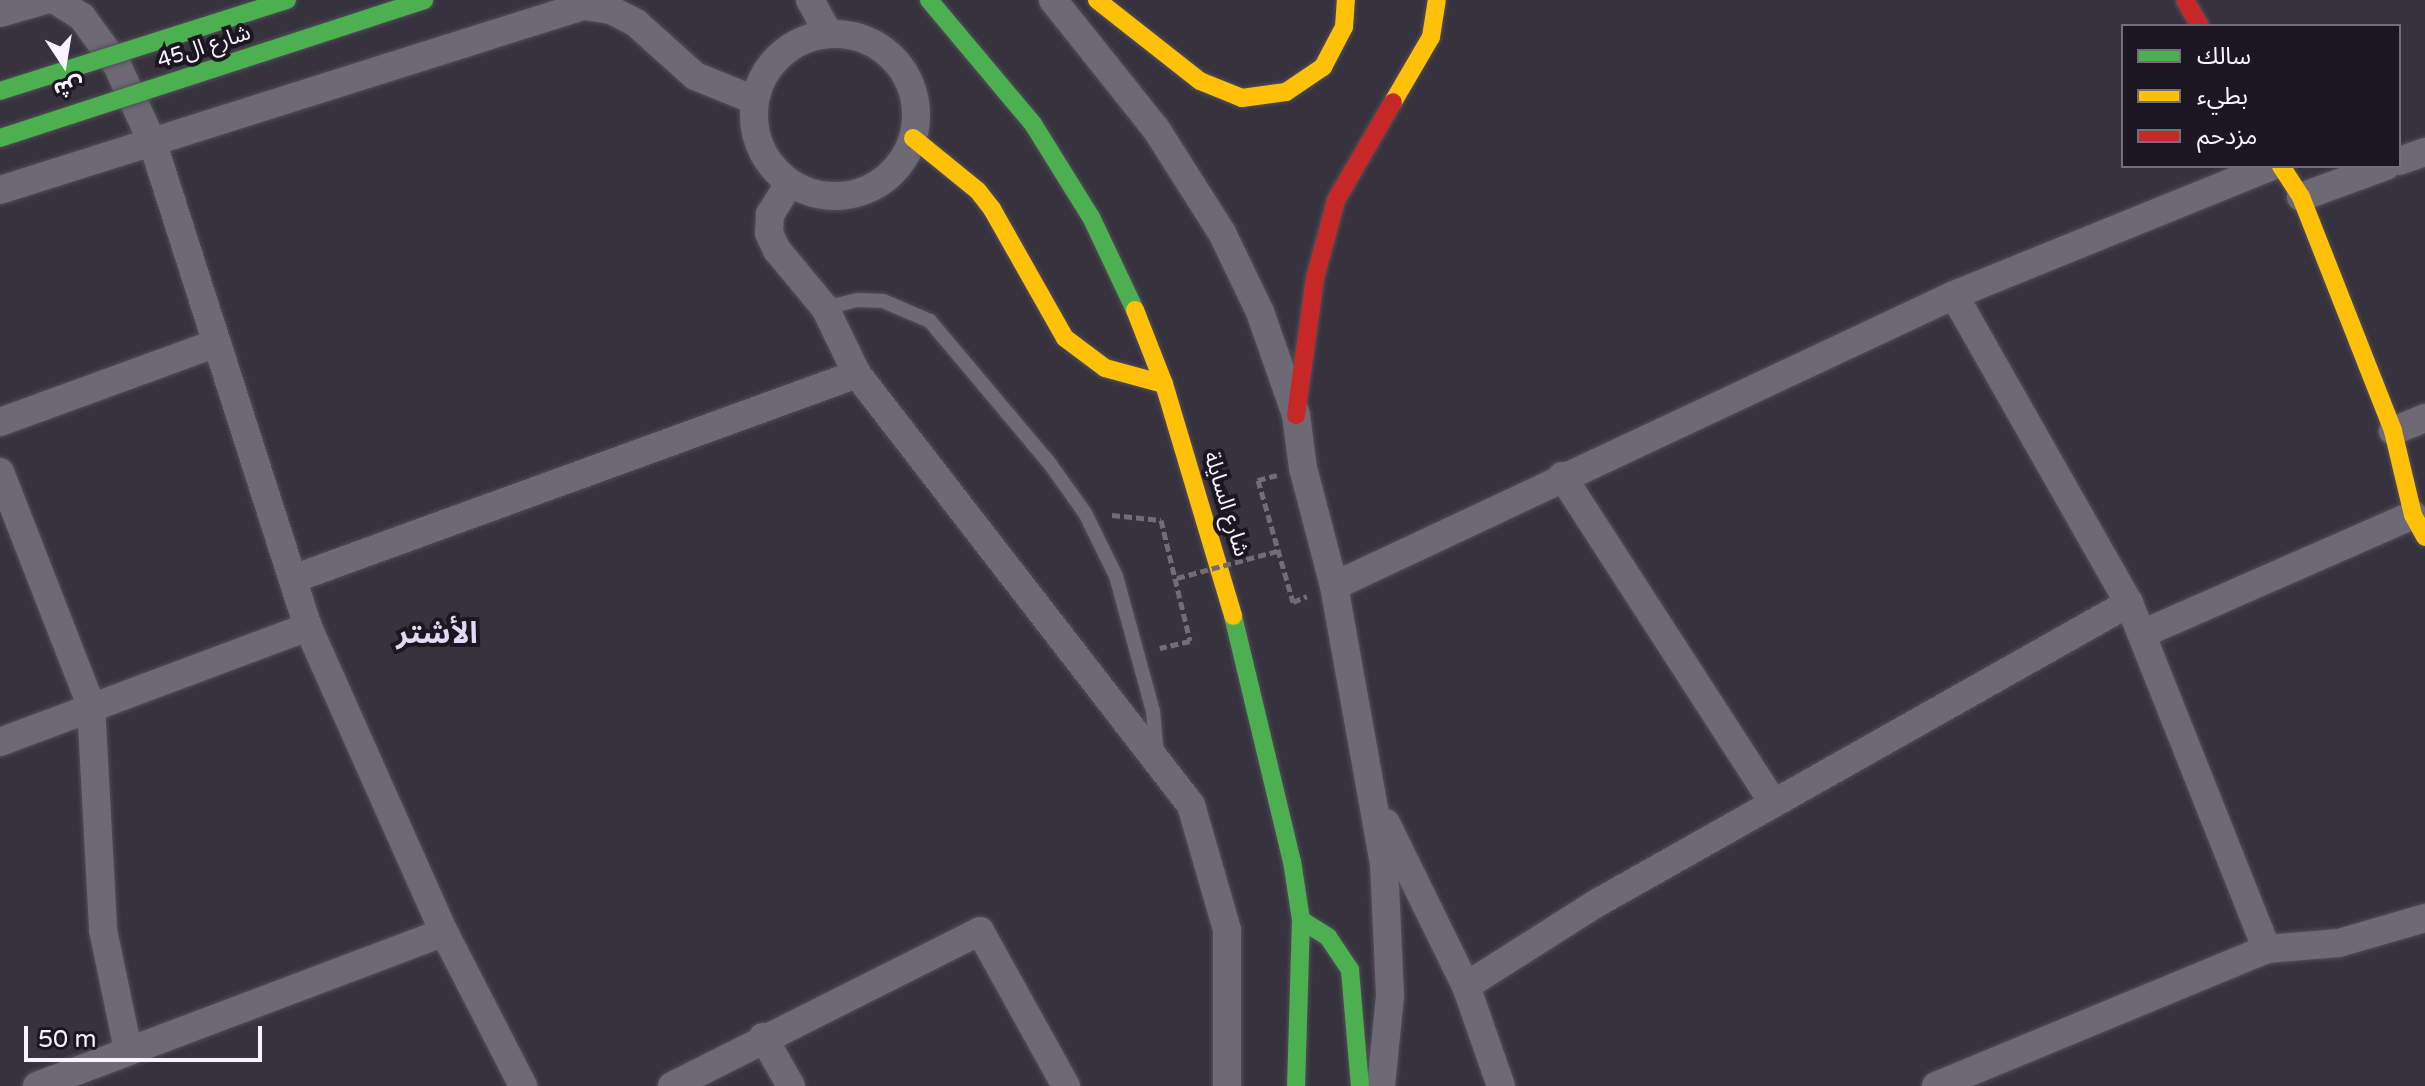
<!DOCTYPE html>
<html>
<head>
<meta charset="utf-8">
<style>
	body { margin:0 }
	#map { position:relative; width:2425px; height:1086px; overflow:hidden; background:#36323e; font-family:"Varela Round","Noto Sans Arabic",sans-serif }
	div>[style] { position:absolute }
	.path>* { height:5px; margin-top:-2.5px; transform-origin:0; background:repeating-linear-gradient(90deg,#716d77 0 8px,transparent 0 12px) }
	.roads { filter:drop-shadow(0 0 2px #524e58) drop-shadow(0 0 2px #524e58) }
	.lane>* { height:14px; margin:-7px; padding:0 7px; transform-origin:7px; border-radius:7px; background:#6d6975 }
	.street>* { height:28px; margin:-14px; padding:0 14px; transform-origin:14px; border-radius:14px; background:#6d6975 }
	.street>.ring { margin:-14px; padding:0; box-sizing:content-box; background:none; border:28px solid #6d6975; border-radius:50% }
	.fast>* { height:18px; margin:-9px; padding:0 9px; transform-origin:9px; border-radius:9px; background:#4caf50 }
	.slow>* { height:18px; margin:-9px; padding:0 9px; transform-origin:9px; border-radius:9px; background:#ffc107 }
	.jam>* { height:18px; margin:-9px; padding:0 9px; transform-origin:9px; border-radius:9px; background:#c62828 }
	.path-bridge>* { height:5px; margin-top:-2.5px; transform-origin:0; background:repeating-linear-gradient(90deg,#716d77 0 8px,transparent 0 12px) }
	.bridges { filter:drop-shadow(0 0 2px #524e58) drop-shadow(0 0 2px #524e58) }
	.fast-bridge>* { height:18px; margin:-9px; padding:0 9px; transform-origin:9px; border-radius:9px; background:#4caf50 }
	span { translate:-50% -50%; white-space:nowrap; text-align:center; line-height:1.15; -webkit-text-stroke:8px #1b1721; paint-order:stroke }
	.street-label { font-size:22px; color:#f7f3ff }
	.district-label { font-size:30px; color:#e2d9f5; font-weight:700 }
	.legend { position:absolute; left:2121px; top:24px; width:280px; height:144px; box-sizing:border-box; background:#1b1721; border:2px solid #736f7a; margin:0; padding:10px 14px; list-style:none; font-size:24px; color:#f7f3ff }
	.legend li { display:flex; align-items:center; gap:16px; height:40px }
	.legend b { width:40px; border:2px solid #736f7a }
	.north { position:absolute; left:24px; top:24px; width:80px; height:80px; -webkit-text-stroke:6px #1b1721; paint-order:stroke; rotate:168deg; font-size:22px; font-weight:700; line-height:32px; text-align:center; color:#f7f3ff }
	.north::after { content:''; display:block; margin:auto; width:28px; height:36px; background:#f7f3ff; clip-path:polygon(50% 0,100% 100%,50% 72%,0 100%) }
	.scale { position:absolute; left:24px; top:1026px; width:238px; height:36px; box-sizing:border-box; border:4px solid #f7f3ff; border-top:0; padding-left:10px; font-size:24px; line-height:28px; white-space:nowrap; color:#f7f3ff; -webkit-text-stroke:6px #1b1721; paint-order:stroke }
</style>
</head>
<body>
<div id="map">
	<div class="path">
		<i style="left:1277px;top:475px;width:20px;rotate:165deg"></i>
		<i style="left:1258px;top:480px;width:127px;rotate:74deg"></i>
		<i style="left:1293px;top:602px;width:15px;rotate:-23deg"></i>
		<i style="left:1112px;top:515px;width:49px;rotate:5.8deg"></i>
		<i style="left:1161px;top:520px;width:124px;rotate:76.5deg"></i>
		<i style="left:1190px;top:641px;width:31px;rotate:167deg"></i>
	</div>
	<div class="roads">
		<div class="lane">
			<i style="left:825px;top:308px;width:33px;rotate:-14deg"></i>
			<i style="left:857px;top:300px;width:26px;rotate:2deg"></i>
			<i style="left:883px;top:301px;width:51px;rotate:23.1deg"></i>
			<i style="left:930px;top:321px;width:187px;rotate:50deg"></i>
			<i style="left:1050px;top:464px;width:60px;rotate:54.5deg"></i>
			<i style="left:1085px;top:513px;width:70px;rotate:63.8deg"></i>
			<i style="left:1116px;top:576px;width:140px;rotate:74.7deg"></i>
			<i style="left:1153px;top:711px;width:44px;rotate:84.8deg"></i>
		</div>
		<div class="street">
			<i style="left:55px;top:0;width:32px;rotate:32deg"></i>
			<i style="left:82px;top:17px;width:59px;rotate:53.9deg"></i>
			<i style="left:117px;top:65px;width:87px;rotate:65.5deg"></i>
			<i style="left:153px;top:144px;width:507px;rotate:72.21deg"></i>
			<i style="left:308px;top:627px;width:334px;rotate:66deg"></i>
			<i style="left:444px;top:932px;width:173px;rotate:62.8deg"></i>
			<i style="left:810px;top:0;width:38px;rotate:61deg"></i>
			<i style="left:1053px;top:0;width:165px;rotate:51.4deg"></i>
			<i style="left:1156px;top:129px;width:123px;rotate:57.6deg"></i>
			<i style="left:1222px;top:233px;width:88px;rotate:64.3deg"></i>
			<i style="left:1260px;top:312px;width:109px;rotate:70.7deg"></i>
			<i style="left:1296px;top:415px;width:53px;rotate:82.5deg"></i>
			<i style="left:1303px;top:468px;width:122px;rotate:75.3deg"></i>
			<i style="left:1334px;top:586px;width:281px;rotate:79.8deg"></i>
			<i style="left:1384px;top:863px;width:133px;rotate:87.4deg"></i>
			<i style="left:1390px;top:996px;width:90px;rotate:95.7deg"></i>
			<i style="left:0;top:13px;width:47px;rotate:-16.1deg"></i>
			<i class="ring" style="left:754px;top:34px;width:134px;height:134px"></i>
			<i style="left:2399px;top:161px;width:28px;rotate:-19deg"></i>
			<i style="left:789px;top:184px;width:36px;rotate:122deg"></i>
			<i style="left:770px;top:214px;width:19px;rotate:93deg"></i>
			<i style="left:769px;top:233px;width:19px;rotate:65deg"></i>
			<i style="left:777px;top:250px;width:75px;rotate:50.4deg"></i>
			<i style="left:825px;top:308px;width:73px;rotate:64.1deg"></i>
			<i style="left:857px;top:374px;width:545px;rotate:52.23deg"></i>
			<i style="left:1191px;top:805px;width:130px;rotate:73.9deg"></i>
			<i style="left:1227px;top:930px;width:156px;rotate:90deg"></i>
			<i style="left:0;top:190px;width:611px;rotate:-17.52deg"></i>
			<i style="left:583px;top:6px;width:28px;rotate:8deg"></i>
			<i style="left:611px;top:10px;width:28px;rotate:27deg"></i>
			<i style="left:636px;top:23px;width:79px;rotate:41.9deg"></i>
			<i style="left:695px;top:76px;width:64px;rotate:22.1deg"></i>
			<i style="left:2301px;top:197px;width:90px;rotate:-20deg"></i>
			<i style="left:1954px;top:295px;width:354px;rotate:60.4deg"></i>
			<i style="left:2129px;top:603px;width:373px;rotate:68.3deg"></i>
			<i style="left:0;top:422px;width:231px;rotate:-20deg"></i>
			<i style="left:2393px;top:431px;width:35px;rotate:-22deg"></i>
			<i style="left:0;top:472px;width:250px;rotate:68.7deg"></i>
			<i style="left:91px;top:705px;width:225px;rotate:86.9deg"></i>
			<i style="left:103px;top:930px;width:123px;rotate:78.2deg"></i>
			<i style="left:1562px;top:476px;width:388px;rotate:57.1deg"></i>
			<i style="left:293px;top:579px;width:600px;rotate:-19.97deg"></i>
			<i style="left:1334px;top:586px;width:685px;rotate:-25.14deg"></i>
			<i style="left:1954px;top:295px;width:343px;rotate:-22.1deg"></i>
			<i style="left:2142px;top:634px;width:296px;rotate:-23.7deg"></i>
			<i style="left:0;top:742px;width:329px;rotate:-20.5deg"></i>
			<i style="left:1386px;top:823px;width:182px;rotate:63.9deg"></i>
			<i style="left:1466px;top:986px;width:106px;rotate:70.7deg"></i>
			<i style="left:1466px;top:986px;width:155px;rotate:-32.4deg"></i>
			<i style="left:1597px;top:903px;width:611px;rotate:-29.42deg"></i>
			<i style="left:763px;top:1037px;width:56px;rotate:60.3deg"></i>
			<i style="left:37px;top:1086px;width:435px;rotate:-20.7deg"></i>
			<i style="left:672px;top:1086px;width:345px;rotate:-26.7deg"></i>
			<i style="left:980px;top:931px;width:177px;rotate:61deg"></i>
			<i style="left:1936px;top:1086px;width:358px;rotate:-22.5deg"></i>
			<i style="left:2267px;top:949px;width:72px;rotate:-4.8deg"></i>
			<i style="left:2339px;top:943px;width:90px;rotate:-16.2deg"></i>
		</div>
		<div class="fast">
			<i style="left:929px;top:0;width:162px;rotate:50deg"></i>
			<i style="left:1033px;top:124px;width:110px;rotate:58.1deg"></i>
			<i style="left:1091px;top:217px;width:103px;rotate:64.7deg"></i>
			<i style="left:1233px;top:616px;width:252px;rotate:76.5deg"></i>
			<i style="left:1292px;top:861px;width:60px;rotate:81.3deg"></i>
			<i style="left:1301px;top:920px;width:166px;rotate:91.7deg"></i>
			<i style="left:1301px;top:920px;width:32px;rotate:32deg"></i>
			<i style="left:1328px;top:937px;width:40px;rotate:56deg"></i>
			<i style="left:1350px;top:970px;width:116px;rotate:85.1deg"></i>
		</div>
		<div class="slow">
			<i style="left:1097px;top:0;width:131px;rotate:38.2deg"></i>
			<i style="left:1200px;top:81px;width:45px;rotate:22deg"></i>
			<i style="left:1242px;top:98px;width:44px;rotate:-7.8deg"></i>
			<i style="left:1286px;top:92px;width:45px;rotate:-34deg"></i>
			<i style="left:1323px;top:67px;width:45px;rotate:-62.3deg"></i>
			<i style="left:1344px;top:27px;width:27px;rotate:-86deg"></i>
			<i style="left:1393px;top:102px;width:75px;rotate:-59.7deg"></i>
			<i style="left:1431px;top:37px;width:37px;rotate:-81deg"></i>
			<i style="left:913px;top:138px;width:84px;rotate:39.2deg"></i>
			<i style="left:978px;top:191px;width:23px;rotate:52deg"></i>
			<i style="left:992px;top:209px;width:148px;rotate:60.5deg"></i>
			<i style="left:1065px;top:338px;width:50px;rotate:36.9deg"></i>
			<i style="left:1105px;top:368px;width:61px;rotate:15.2deg"></i>
			<i style="left:2281px;top:166px;width:37px;rotate:57deg"></i>
			<i style="left:2301px;top:197px;width:251px;rotate:68.5deg"></i>
			<i style="left:2393px;top:431px;width:86px;rotate:76.6deg"></i>
			<i style="left:2413px;top:515px;width:25px;rotate:61deg"></i>
			<i style="left:1135px;top:310px;width:79px;rotate:68.6deg"></i>
			<i style="left:1164px;top:384px;width:242px;rotate:73.4deg"></i>
		</div>
		<div class="jam">
			<i style="left:2185px;top:0;width:30px;rotate:60deg"></i>
			<i style="left:1296px;top:415px;width:138px;rotate:-82.1deg"></i>
			<i style="left:1315px;top:278px;width:81px;rotate:-74.9deg"></i>
			<i style="left:1336px;top:200px;width:113px;rotate:-59.8deg"></i>
		</div>
	</div>
	<div class="path-bridge">
		<i style="left:1177px;top:578px;width:108px;rotate:-15.1deg"></i>
	</div>
	<div class="bridges">
		<div class="fast-bridge">
			<i style="left:0;top:91px;width:301px;rotate:-17.6deg"></i>
			<i style="left:0;top:138px;width:446px;rotate:-18deg"></i>
		</div>
	</div>
	<div class="street-label">
		<span style="left:204px;top:47px;rotate:-18deg">شارع ال45</span>
		<span style="left:1226px;top:504px;rotate:73deg">شارع السايلة</span>
	</div>
	<div class="district-label">
		<span style="left:437px;top:634px">الأشتر</span>
	</div>
	<ul class="legend">
	<li><b style="height:10px;background:#4caf50"></b>سالك</li>
	<li><b style="height:10px;background:#ffc107"></b>بطيء</li>
	<li><b style="height:10px;background:#c62828"></b>مزدحم</li>
	</ul>
	<div class="north">ش</div>
	<div class="scale">50 m</div>
</div>
</body>
</html>
